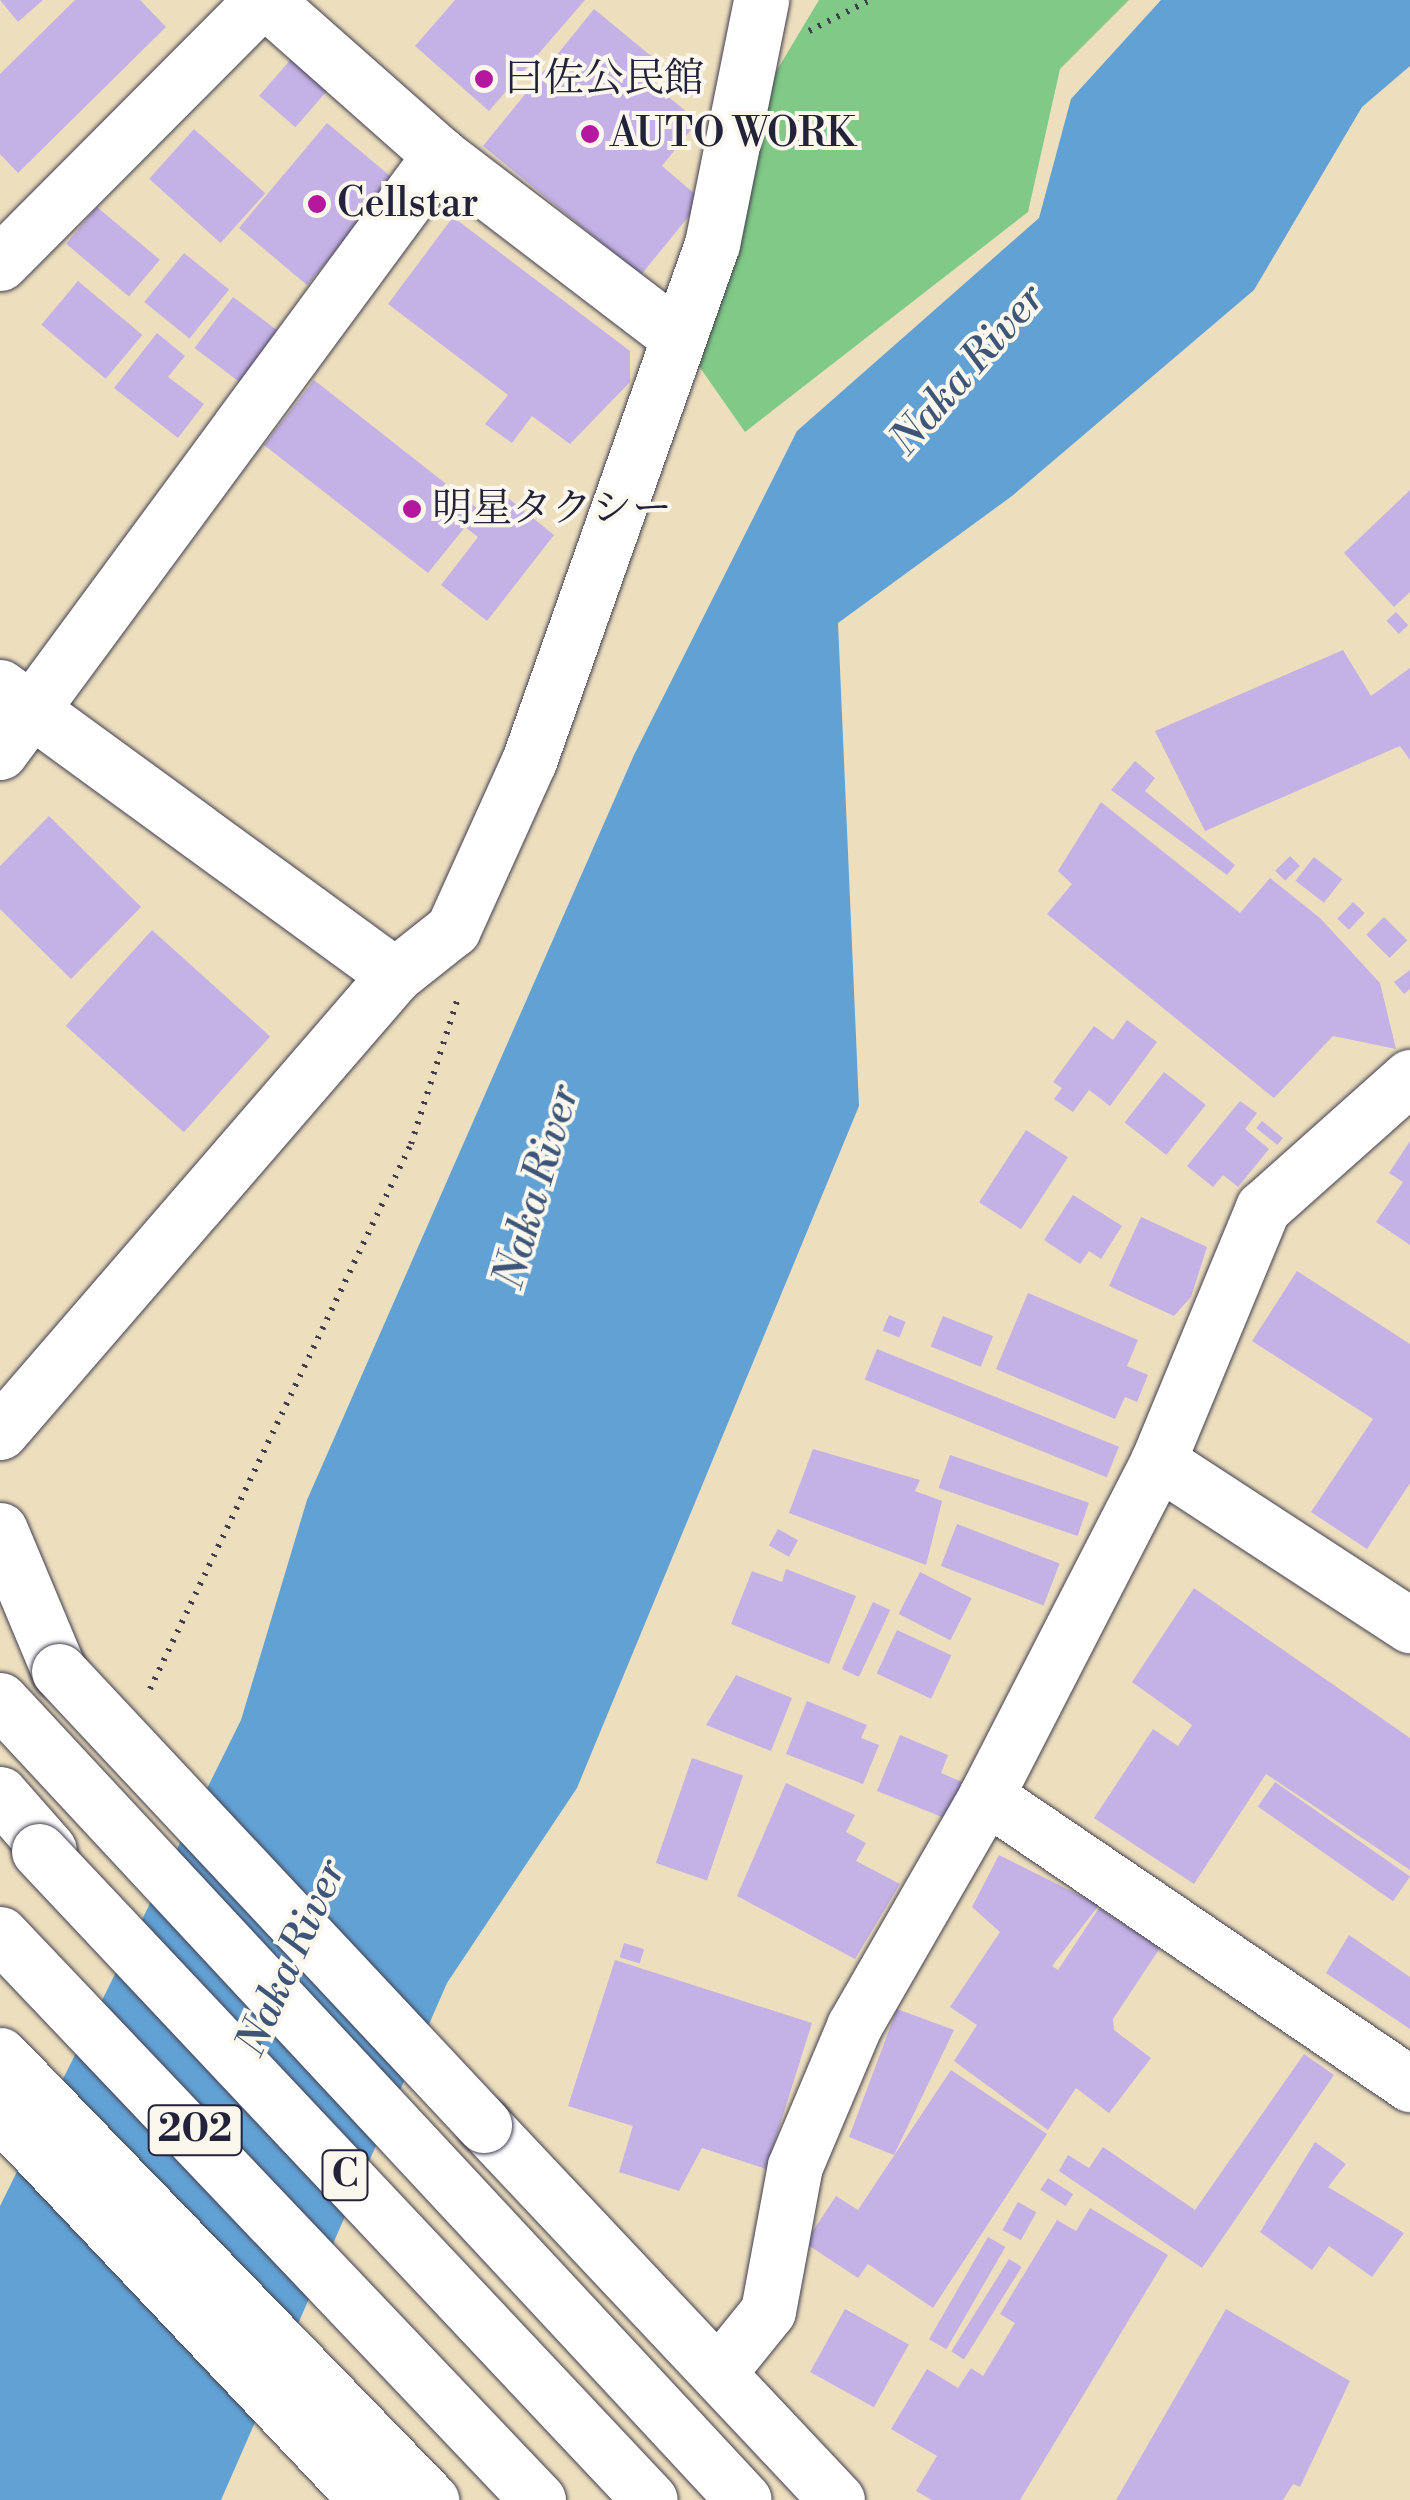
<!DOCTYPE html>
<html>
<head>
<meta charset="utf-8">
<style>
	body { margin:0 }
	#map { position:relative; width:1410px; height:2500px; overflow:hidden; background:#eddfbe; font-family:"Libre Bodoni","Noto Serif JP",serif }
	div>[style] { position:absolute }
	.green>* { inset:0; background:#80c986 }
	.water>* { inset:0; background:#62a1d4 }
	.building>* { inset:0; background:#c4b1e5; transform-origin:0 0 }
	.path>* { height:6px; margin-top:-3px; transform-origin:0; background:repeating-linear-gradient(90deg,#403e4f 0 2.5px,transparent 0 10.5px) }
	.roads { filter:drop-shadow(0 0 2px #403e4f) drop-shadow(0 0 2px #403e4f) }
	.minor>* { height:55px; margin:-27.5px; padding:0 27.5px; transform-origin:27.5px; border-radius:27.5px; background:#fff }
	.highway>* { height:55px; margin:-27.5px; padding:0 27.5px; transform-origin:27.5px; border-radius:27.5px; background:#fff }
	.bridges { filter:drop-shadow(0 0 2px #403e4f) drop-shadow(0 0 2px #403e4f) }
	.minor-bridge>* { height:55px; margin:-27.5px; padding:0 27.5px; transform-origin:27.5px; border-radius:27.5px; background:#fff }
	.highway-bridge>* { height:55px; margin:-27.5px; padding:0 27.5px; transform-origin:27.5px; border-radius:27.5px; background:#fff }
	.dots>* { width:28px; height:28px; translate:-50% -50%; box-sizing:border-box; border:5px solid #fbf7ec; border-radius:50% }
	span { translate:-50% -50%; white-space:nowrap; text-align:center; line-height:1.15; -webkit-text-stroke:8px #fbf7ec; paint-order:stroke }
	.shield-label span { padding:2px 8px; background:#fbf7ec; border:2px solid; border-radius:8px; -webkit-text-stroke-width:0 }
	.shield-label { font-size:38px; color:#22223b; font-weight:700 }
	.poi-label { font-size:40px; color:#22223b }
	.left { translate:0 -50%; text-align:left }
	.water-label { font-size:42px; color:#3c5578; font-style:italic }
</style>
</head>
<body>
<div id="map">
	<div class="green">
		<i style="clip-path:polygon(819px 0,1129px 0,1060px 69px,1028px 212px,745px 432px,694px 359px,774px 75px)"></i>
	</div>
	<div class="water">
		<i style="clip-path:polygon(1161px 0,1410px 0,1410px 66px,1362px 107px,1254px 290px,1012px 496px,838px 623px,859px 1106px,577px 1788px,447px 1983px,221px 2500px,0 2500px,0 2206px,241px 1720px,307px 1500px,634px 755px,797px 431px,1039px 218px,1071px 99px)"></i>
	</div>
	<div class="building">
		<i style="clip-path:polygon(0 0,43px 0,18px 22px)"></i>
		<i style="clip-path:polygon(75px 0,140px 0,166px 27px,18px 173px,0 154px,0 74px)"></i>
		<i style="clip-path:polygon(455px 0,585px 0,489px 111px,415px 46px)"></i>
		<i style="clip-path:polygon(594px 9px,656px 60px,649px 81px,698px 121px,662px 166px,702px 200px,641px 275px,483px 146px)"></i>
		<i style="left:292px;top:58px;width:48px;height:50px;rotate:41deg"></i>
		<i style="left:327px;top:123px;width:89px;height:137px;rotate:40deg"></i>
		<i style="left:194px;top:129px;width:96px;height:67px;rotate:42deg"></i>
		<i style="left:97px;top:207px;width:82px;height:48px;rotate:40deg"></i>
		<i style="clip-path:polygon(453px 217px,630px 351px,630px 382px,570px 444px,532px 416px,512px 443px,485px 424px,508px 395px,388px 304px)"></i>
		<i style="left:184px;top:253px;width:58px;height:63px;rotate:39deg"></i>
		<i style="left:78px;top:281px;width:84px;height:57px;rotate:40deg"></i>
		<i style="left:233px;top:297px;width:56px;height:64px;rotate:37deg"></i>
		<i style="clip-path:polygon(157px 333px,185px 356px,168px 377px,204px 404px,178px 438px,114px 388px)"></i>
		<i style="clip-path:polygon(314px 380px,492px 520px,508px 498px,554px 535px,487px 621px,441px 585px,478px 537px,465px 527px,428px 573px,264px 445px)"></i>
		<i style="clip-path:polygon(1410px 490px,1410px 592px,1394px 607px,1344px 553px)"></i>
		<i style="left:1396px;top:612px;width:18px;height:13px;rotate:47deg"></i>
		<i style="clip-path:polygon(1343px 650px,1371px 696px,1410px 668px,1410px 760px,1400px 746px,1205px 831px,1155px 731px)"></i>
		<i style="clip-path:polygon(1135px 761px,1155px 778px,1145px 791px,1235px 865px,1227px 875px,1111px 790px)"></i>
		<i style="clip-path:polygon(1101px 802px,1240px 913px,1270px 878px,1320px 918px,1380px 983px,1396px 1049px,1333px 1036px,1274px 1098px,1047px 914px,1072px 884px,1058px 871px)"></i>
		<i style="clip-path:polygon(49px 816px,141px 907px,71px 979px,0 909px,0 866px)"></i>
		<i style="left:1290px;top:856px;width:14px;height:21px;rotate:45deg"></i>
		<i style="left:1314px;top:857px;width:36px;height:30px;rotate:38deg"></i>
		<i style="left:1353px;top:902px;width:16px;height:23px;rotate:43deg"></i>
		<i style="left:1384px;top:917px;width:33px;height:25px;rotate:45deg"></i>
		<i style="left:152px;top:930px;width:159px;height:129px;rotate:42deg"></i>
		<i style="clip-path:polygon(1410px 970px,1410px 989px,1404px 994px,1394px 982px)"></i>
		<i style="clip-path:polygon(1127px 1020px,1157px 1042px,1110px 1106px,1089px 1090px,1073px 1112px,1054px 1099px,1062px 1088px,1053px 1082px,1094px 1026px,1113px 1040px)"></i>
		<i style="left:1164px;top:1072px;width:53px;height:64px;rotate:38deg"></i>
		<i style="clip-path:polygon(1240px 1101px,1257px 1113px,1245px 1129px,1269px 1149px,1238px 1187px,1223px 1175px,1213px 1187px,1187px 1166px)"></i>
		<i style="left:1262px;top:1121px;width:27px;height:9px;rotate:39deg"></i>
		<i style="left:1026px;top:1130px;width:50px;height:86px;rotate:33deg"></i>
		<i style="clip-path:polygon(1410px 1141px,1410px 1245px,1376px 1222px,1403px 1182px,1389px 1173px)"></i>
		<i style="clip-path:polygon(1073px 1195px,1122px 1226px,1101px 1259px,1089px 1251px,1080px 1264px,1044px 1240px)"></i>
		<i style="clip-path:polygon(1141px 1217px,1207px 1247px,1191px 1297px,1174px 1316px,1109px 1286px)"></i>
		<i style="clip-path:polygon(1297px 1271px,1410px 1344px,1410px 1483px,1367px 1549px,1311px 1512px,1373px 1419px,1252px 1341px)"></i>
		<i style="clip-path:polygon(1028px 1293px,1138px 1340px,1127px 1366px,1148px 1375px,1137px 1402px,1125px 1397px,1115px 1419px,996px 1369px)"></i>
		<i style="left:889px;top:1315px;width:18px;height:17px;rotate:22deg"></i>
		<i style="left:943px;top:1316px;width:54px;height:33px;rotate:22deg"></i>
		<i style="left:877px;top:1349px;width:261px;height:33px;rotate:22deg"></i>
		<i style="clip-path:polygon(813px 1449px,920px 1480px,915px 1491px,942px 1501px,926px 1565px,789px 1513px)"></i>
		<i style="left:950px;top:1455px;width:147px;height:35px;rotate:19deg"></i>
		<i style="left:957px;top:1524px;width:110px;height:45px;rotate:21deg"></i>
		<i style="left:778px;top:1529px;width:23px;height:19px;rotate:29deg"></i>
		<i style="clip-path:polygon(786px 1569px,856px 1596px,829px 1664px,731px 1624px,752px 1571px,782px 1582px)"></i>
		<i style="left:920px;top:1572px;width:58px;height:47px;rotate:27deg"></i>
		<i style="clip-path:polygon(1194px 1588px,1410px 1738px,1410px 1870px,1266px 1774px,1194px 1884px,1094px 1818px,1153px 1729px,1178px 1746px,1192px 1725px,1132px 1682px)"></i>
		<i style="left:873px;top:1602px;width:19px;height:74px;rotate:25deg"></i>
		<i style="left:897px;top:1630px;width:60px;height:48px;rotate:25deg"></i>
		<i style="clip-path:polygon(736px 1675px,792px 1698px,771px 1751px,706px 1725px)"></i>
		<i style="clip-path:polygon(807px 1701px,867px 1725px,861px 1738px,879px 1745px,863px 1784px,786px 1754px)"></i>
		<i style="clip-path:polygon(900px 1735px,948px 1755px,941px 1773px,962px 1782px,947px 1819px,877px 1791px)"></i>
		<i style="left:692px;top:1758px;width:54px;height:111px;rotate:19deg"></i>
		<i style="left:1275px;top:1782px;width:165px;height:30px;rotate:35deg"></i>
		<i style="clip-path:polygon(786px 1783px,855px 1815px,846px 1832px,866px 1843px,856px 1861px,900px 1884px,855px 1959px,737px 1896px)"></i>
		<i style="clip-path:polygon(999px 1855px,1099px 1905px,1052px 1966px,1058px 1970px,1099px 1908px,1160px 1948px,1113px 2019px,1114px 2030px,1151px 2058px,1109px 2113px,1076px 2088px,1048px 2130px,954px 2061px,977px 2025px,950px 2007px,1000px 1932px,972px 1907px)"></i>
		<i style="clip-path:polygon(1349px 1935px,1410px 1977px,1410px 2029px,1326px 1973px)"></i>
		<i style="left:624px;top:1943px;width:21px;height:15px;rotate:17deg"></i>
		<i style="clip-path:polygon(615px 1960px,812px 2023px,766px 2169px,702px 2148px,679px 2191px,619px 2172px,633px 2126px,568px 2106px)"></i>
		<i style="clip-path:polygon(897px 2009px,954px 2030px,894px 2155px,849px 2137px)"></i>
		<i style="clip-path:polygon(1304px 2054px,1334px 2075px,1202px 2268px,1059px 2171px,1068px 2155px,1089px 2168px,1103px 2147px,1195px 2210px)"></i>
		<i style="clip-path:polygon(951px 2070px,1047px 2134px,933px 2308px,868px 2264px,858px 2278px,805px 2243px,836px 2196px,858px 2210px)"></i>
		<i style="clip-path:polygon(1315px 2142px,1346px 2164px,1328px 2187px,1404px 2233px,1372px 2277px,1329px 2246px,1312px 2270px,1260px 2232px)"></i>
		<i style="left:1048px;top:2178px;width:30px;height:14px;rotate:33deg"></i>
		<i style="left:1018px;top:2202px;width:21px;height:32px;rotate:29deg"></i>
		<i style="clip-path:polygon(1090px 2208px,1168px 2255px,1020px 2500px,932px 2500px,916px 2491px,937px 2456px,891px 2429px,927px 2369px,958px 2388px,971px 2368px,983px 2376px,1015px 2323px,1000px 2314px,1057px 2220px,1076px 2231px)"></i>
		<i style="left:988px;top:2237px;width:20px;height:118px;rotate:30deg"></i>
		<i style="left:1009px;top:2259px;width:15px;height:109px;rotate:32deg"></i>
		<i style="left:845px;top:2309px;width:73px;height:72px;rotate:29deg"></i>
		<i style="clip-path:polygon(1226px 2309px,1350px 2381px,1300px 2487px,1293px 2484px,1283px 2500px,1116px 2500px)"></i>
	</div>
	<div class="path">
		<i style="left:809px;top:31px;width:68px;rotate:-26.9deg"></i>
		<i style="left:150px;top:1689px;width:604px;rotate:-64.41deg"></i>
		<i style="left:411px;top:1144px;width:153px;rotate:-72.2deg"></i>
	</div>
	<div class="roads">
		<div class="minor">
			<i style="left:265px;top:0;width:234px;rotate:41.5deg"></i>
			<i style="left:440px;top:155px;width:298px;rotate:37.4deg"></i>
			<i style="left:0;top:263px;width:371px;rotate:-45.1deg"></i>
			<i style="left:0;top:687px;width:489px;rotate:36.1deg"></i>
			<i style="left:0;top:752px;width:742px;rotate:-53.61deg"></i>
			<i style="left:0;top:1432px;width:604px;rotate:-49.16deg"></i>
			<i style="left:395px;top:975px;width:74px;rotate:-38.4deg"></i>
			<i style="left:453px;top:929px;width:184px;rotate:-65.7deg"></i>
			<i style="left:529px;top:761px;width:548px;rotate:-70.51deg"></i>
			<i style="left:712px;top:244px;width:249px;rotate:-78.6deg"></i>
			<i style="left:1158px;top:1461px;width:301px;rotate:33.1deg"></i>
			<i style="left:0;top:1530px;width:153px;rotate:67.3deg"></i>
			<i style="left:986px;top:1796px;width:513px;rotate:34.19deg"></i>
			<i style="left:0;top:2112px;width:534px;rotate:46.59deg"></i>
			<i style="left:484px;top:2125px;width:515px;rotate:46.73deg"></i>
			<i style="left:722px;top:2368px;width:73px;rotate:-51.1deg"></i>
			<i style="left:768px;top:2311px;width:147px;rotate:-79.5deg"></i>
			<i style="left:795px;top:2166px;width:152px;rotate:-67.1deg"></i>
			<i style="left:854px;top:2026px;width:265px;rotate:-60.1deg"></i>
			<i style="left:986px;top:1796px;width:377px;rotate:-62.8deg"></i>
			<i style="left:1158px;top:1461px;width:274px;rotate:-67.5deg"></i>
			<i style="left:1263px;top:1208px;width:197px;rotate:-41.7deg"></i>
		</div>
		<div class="highway">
			<i style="left:0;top:1794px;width:74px;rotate:48.8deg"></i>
			<i style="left:0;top:2055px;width:620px;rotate:45.92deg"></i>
		</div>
	</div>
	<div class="bridges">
		<div class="minor-bridge">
			<i style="left:59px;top:1671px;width:622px;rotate:46.89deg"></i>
		</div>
		<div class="highway-bridge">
			<i style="left:0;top:1700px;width:1092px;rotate:47.08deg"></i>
			<i style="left:39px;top:1851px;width:891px;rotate:46.73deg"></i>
			<i style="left:0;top:1934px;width:781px;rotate:46.45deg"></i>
		</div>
	</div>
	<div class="dots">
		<i style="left:484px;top:79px;background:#b5179e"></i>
		<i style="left:590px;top:134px;background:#b5179e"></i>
		<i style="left:317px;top:204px;background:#b5179e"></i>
		<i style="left:412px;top:509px;background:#b5179e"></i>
	</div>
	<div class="shield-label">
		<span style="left:195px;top:2130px">202</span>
		<span style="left:345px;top:2175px">C</span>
	</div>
	<div class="poi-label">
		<span class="left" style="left:504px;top:79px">曰佐公民館</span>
		<span class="left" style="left:610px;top:134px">AUTO WORK</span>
		<span class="left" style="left:337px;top:204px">Cellstar</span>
		<span class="left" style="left:432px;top:509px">明星タクシー</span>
	</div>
	<div class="water-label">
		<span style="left:968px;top:370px;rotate:-49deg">Naka River</span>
		<span style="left:538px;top:1187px;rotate:-74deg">Naka River</span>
		<span style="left:292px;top:1958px;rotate:-66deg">Naka River</span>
	</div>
</div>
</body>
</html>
